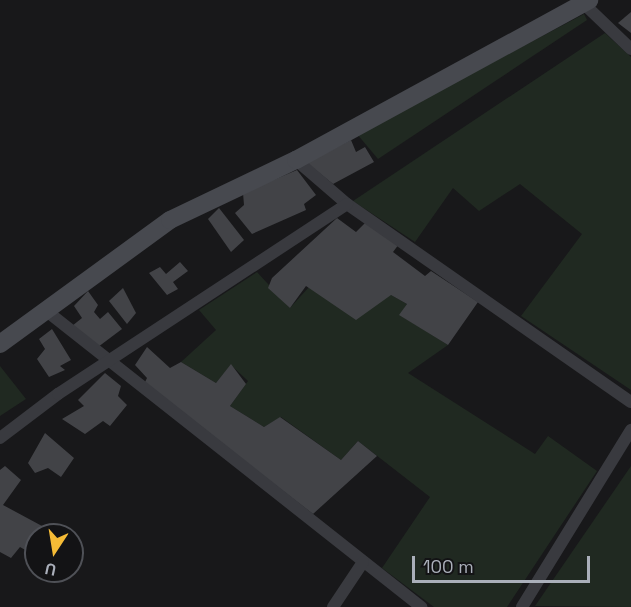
<!DOCTYPE html>
<html>
<head>
<meta charset="utf-8">
<style>
	body { margin:0 }
	#map { position:relative; width:631px; height:607px; overflow:hidden; background:#18181a; font-family:"Space Grotesk",sans-serif }
	div>[style] { position:absolute }
	.green>* { inset:0; background:#202921 }
	.building>* { inset:0; background:#424347 }
	.street>* { height:12px; margin:-6px; padding:0 6px; transform-origin:6px; border-radius:6px; background:#393a3f }
	.secondary>* { height:18px; margin:-9px; padding:0 9px; transform-origin:9px; border-radius:9px; background:#47494f }
	span { translate:-50% -50%; white-space:nowrap; text-align:center; line-height:1.15; -webkit-text-stroke:5px #131315; paint-order:stroke }
	.north { position:absolute; left:24px; top:523px; width:60px; height:60px; box-sizing:border-box; background:#131315; border:2px solid #4f5157; border-radius:50%; rotate:192deg; font-size:16px; font-weight:700; line-height:24px; text-align:center; color:#aaafba }
	.north::after { content:''; display:block; margin:auto; width:21px; height:27px; background:#f5bb36; clip-path:polygon(50% 0,100% 100%,50% 72%,0 100%) }
	.scale { position:absolute; left:412px; top:556px; width:178px; height:27px; box-sizing:border-box; border:3px solid #aaafba; border-top:0; padding-left:8px; font-size:18px; line-height:21px; white-space:nowrap; color:#aaafba; -webkit-text-stroke:4px #131315; paint-order:stroke }
</style>
</head>
<body>
<div id="map">
	<div class="green">
		<i style="clip-path:polygon(584px 14px,587px 20px,378px 159px,357px 134px)"></i>
		<i style="clip-path:polygon(605px 33px,631px 57px,631px 390px,521px 316px,582px 234px,520px 184px,479px 211px,453px 188px,415px 242px,353px 201px)"></i>
		<i style="clip-path:polygon(257px 272px,290px 308px,309px 287px,391px 295px,407px 304px,400px 315px,448px 345px,408px 373px,535px 454px,548px 436px,597px 471px,507px 607px,434px 607px,382px 568px,430px 497px,358px 441px,341px 460px,281px 417px,264px 427px,230px 406px,248px 381px,231px 365px,216px 383px,181px 362px,216px 330px,199px 310px)"></i>
		<i style="clip-path:polygon(0 366px,26px 399px,0 416px)"></i>
		<i style="clip-path:polygon(631px 466px,631px 607px,535px 606px)"></i>
	</div>
	<div class="building">
		<i style="clip-path:polygon(631px 12px,631px 33px,618px 23px)"></i>
		<i style="clip-path:polygon(351px 140px,356px 152px,365px 147px,374px 162px,333px 184px,307px 163px)"></i>
		<i style="clip-path:polygon(297px 170px,316px 195px,304px 204px,306px 210px,252px 234px,235px 213px,244px 205px,243px 193px)"></i>
		<i style="clip-path:polygon(219px 208px,244px 240px,231px 252px,208px 219px)"></i>
		<i style="clip-path:polygon(337px 218px,356px 232px,367px 221px,399px 244px,393px 252px,425px 276px,431px 271px,478px 302px,448px 345px,399px 315px,407px 304px,391px 295px,356px 320px,306px 286px,290px 308px,268px 288px,272px 278px)"></i>
		<i style="clip-path:polygon(180px 262px,188px 271px,173px 282px,178px 289px,167px 295px,149px 273px,160px 267px,166px 274px)"></i>
		<i style="clip-path:polygon(123px 288px,136px 313px,127px 324px,109px 301px)"></i>
		<i style="clip-path:polygon(88px 291px,98px 305px,94px 312px,100px 319px,108px 312px,122px 329px,98px 347px,72px 326px,82px 318px,74px 306px)"></i>
		<i style="clip-path:polygon(52px 329px,71px 360px,60px 366px,65px 370px,49px 377px,37px 359px,45px 349px,39px 339px)"></i>
		<i style="clip-path:polygon(147px 347px,170px 368px,181px 362px,216px 383px,231px 364px,246px 384px,230px 406px,264px 427px,280px 417px,341px 460px,358px 441px,377px 456px,313px 514px,144px 384px,147px 378px,135px 365px)"></i>
		<i style="clip-path:polygon(105px 373px,121px 386px,118px 396px,127px 405px,110px 426px,103px 421px,85px 434px,62px 419px,84px 406px,78px 400px)"></i>
		<i style="clip-path:polygon(45px 433px,74px 458px,61px 477px,48px 468px,35px 473px,28px 463px)"></i>
		<i style="clip-path:polygon(5px 466px,21px 480px,3px 505px,55px 533px,36px 535px,36px 556px,20px 547px,11px 558px,0 552px,0 470px)"></i>
	</div>
	<div class="street">
		<i style="left:584px;top:4px;width:65px;rotate:43.8deg"></i>
		<i style="left:296px;top:160px;width:67px;rotate:40.8deg"></i>
		<i style="left:347px;top:204px;width:346px;rotate:34.9deg"></i>
		<i style="left:44px;top:309px;width:481px;rotate:38.3deg"></i>
		<i style="left:0;top:438px;width:73px;rotate:-37.2deg"></i>
		<i style="left:58px;top:394px;width:346px;rotate:-33.3deg"></i>
		<i style="left:333px;top:607px;width:54px;rotate:-56.3deg"></i>
		<i style="left:522px;top:607px;width:208px;rotate:-58.4deg"></i>
	</div>
	<div class="secondary">
		<i style="left:0;top:344px;width:210px;rotate:-36.1deg"></i>
		<i style="left:170px;top:220px;width:140px;rotate:-25.5deg"></i>
		<i style="left:296px;top:160px;width:334px;rotate:-28.6deg"></i>
	</div>
	<div class="north">U</div>
	<div class="scale">100 m</div>
</div>
</body>
</html>
